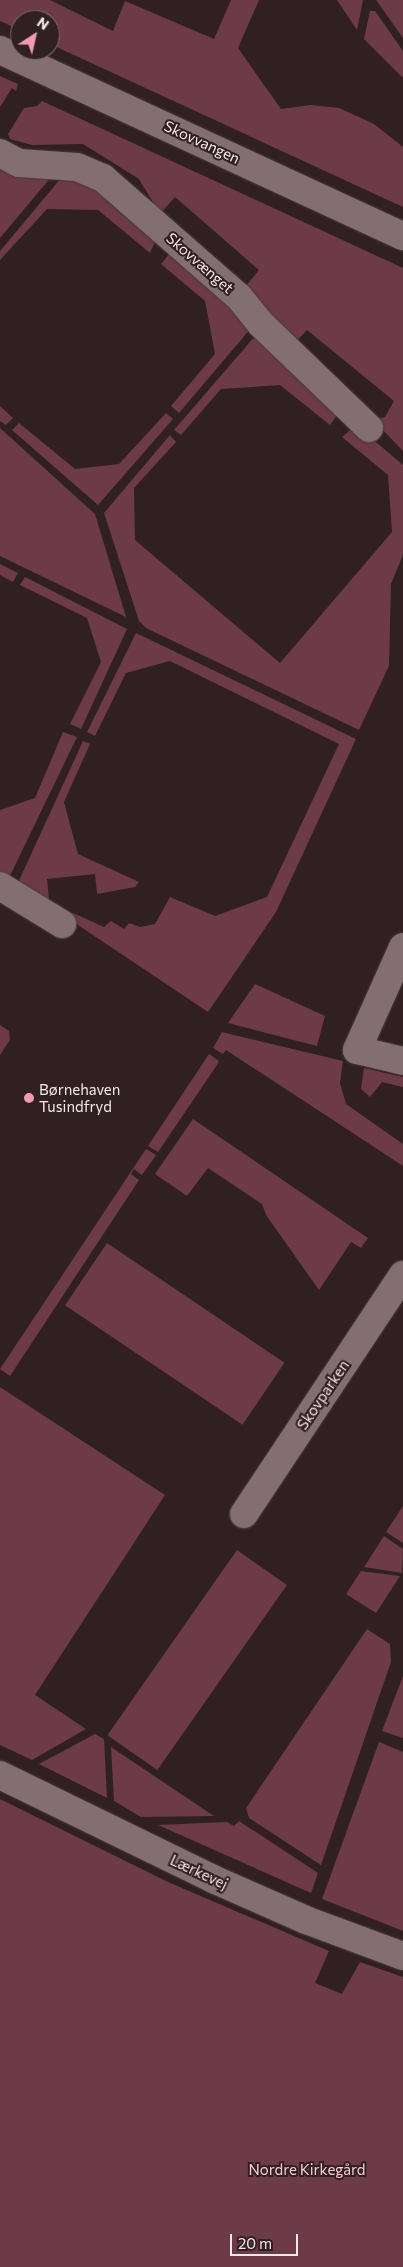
<!DOCTYPE html>
<html>
<head>
<meta charset="utf-8">
<style>
	body { margin:0 }
	#map { position:relative; width:403px; height:2267px; overflow:hidden; background:#301f23; font-family:Commissioner,sans-serif }
	div>[style] { position:absolute }
	.green>* { inset:0; background:#6d3a48; transform-origin:0 0 }
	.roads { filter:drop-shadow(0 0 1px #483a3e) drop-shadow(0 0 1px #483a3e) }
	.minor>* { height:28px; margin:-14px; padding:0 14px; transform-origin:14px; border-radius:14px; background:#836e72 }
	.dots>* { width:14px; height:14px; translate:-50% -50%; box-sizing:border-box; border:2px solid #301f23; border-radius:50% }
	span { translate:-50% -50%; white-space:nowrap; text-align:center; line-height:1.15; -webkit-text-stroke:4px #301f23; paint-order:stroke }
	.street-label { font-size:15px; color:#f4e8ea }
	.poi-label { font-size:15px; color:#f4e8ea }
	.left { translate:0 -50%; text-align:left }
	.park-label { font-size:15px; color:#fccbd7 }
	.north { position:absolute; left:10px; top:10px; width:50px; height:50px; box-sizing:border-box; background:#301f23; border:1px solid #7e6f73; border-radius:50%; rotate:35deg; font-size:14px; font-weight:700; line-height:20px; text-align:center; color:#f4e8ea }
	.north::after { content:''; display:block; margin:auto; width:18px; height:22px; background:#f19ab0; clip-path:polygon(50% 0,100% 100%,50% 72%,0 100%) }
	.scale { position:absolute; left:230px; top:2234px; width:68px; height:22px; box-sizing:border-box; border:2px solid #f4e8ea; border-top:0; padding-left:6px; font-size:15px; line-height:18px; white-space:nowrap; color:#f4e8ea; -webkit-text-stroke:4px #301f23; paint-order:stroke }
</style>
</head>
<body>
<div id="map">
	<div class="green">
		<i style="clip-path:polygon(0 0,50px 0,113px 31px,125px 1px,214px 39px,231px 0,259px 0,238px 48px,281px 109px,311px 105px,339px 108px,374px 124px,403px 147px,403px 207px,50px 44px,50px 20px,20px 20px,20px 30px,0 21px)"></i>
		<i style="clip-path:polygon(337px 0,363px 0,357px 30px)"></i>
		<i style="clip-path:polygon(376px 0,403px 0,403px 38px,393px 24px)"></i>
		<i style="clip-path:polygon(370px 11px,375px 11px,403px 51px,403px 78px,364px 39px)"></i>
		<i style="clip-path:polygon(0 76px,18px 84px,16px 91px,12px 88px,0 107px)"></i>
		<i style="clip-path:polygon(42px 101px,403px 268px,403px 451px,378px 425px,377px 419px,385px 417px,394px 401px,307px 330px,293px 345px,245px 287px,259px 270px,175px 197px,160px 214px,139px 179px,83px 144px,32px 145px,10px 139px,8px 134px,24px 108px,37px 106px)"></i>
		<i style="clip-path:polygon(0 165px,57px 170px,0 238px)"></i>
		<i style="clip-path:polygon(67px 171px,77px 174px,157px 237px,150px 253px,98px 210px,47px 209px,0 260px,0 251px)"></i>
		<i style="clip-path:polygon(170px 253px,252px 327px,179px 413px,171px 406px,215px 354px,205px 301px,161px 264px)"></i>
		<i style="clip-path:polygon(256px 335px,338px 414px,330px 425px,280px 385px,221px 389px,181px 435px,174px 430px)"></i>
		<i style="clip-path:polygon(0 406px,13px 418px,6px 425px,0 421px)"></i>
		<i style="clip-path:polygon(166px 413px,173px 419px,98px 505px,12px 430px,19px 423px,75px 469px,119px 464px)"></i>
		<i style="clip-path:polygon(356px 425px,403px 465px,403px 555px,391px 584px,389px 666px,359px 730px,146px 628px,139px 621px,104px 513px,170px 435px,176px 442px,134px 488px,135px 540px,280px 663px,392px 532px,388px 475px,342px 437px)"></i>
		<i style="clip-path:polygon(0 428px,95px 514px,126px 617px,0 556px)"></i>
		<i style="clip-path:polygon(0 564px,18px 573px,13px 582px,0 575px)"></i>
		<i style="clip-path:polygon(25px 577px,127px 629px,81px 729px,70px 724px,101px 662px,87px 618px,20px 585px)"></i>
		<i style="clip-path:polygon(136px 633px,356px 739px,276px 912px,208px 1012px,66px 917px,73px 913px,104px 927px,111px 921px,124px 929px,129px 923px,140px 927px,155px 924px,170px 897px,215px 916px,267px 897px,339px 744px,170px 661px,126px 673px,95px 736px,87px 732px)"></i>
		<i style="clip-path:polygon(63px 732px,77px 737px,8px 880px,0 875px,0 810px,35px 798px)"></i>
		<i style="clip-path:polygon(83px 741px,90px 744px,64px 802px,78px 854px,139px 882px,135px 887px,97px 894px,95px 874px,47px 879px,49px 899px,43px 900px,17px 885px)"></i>
		<i style="clip-path:polygon(255px 984px,325px 1016px,317px 1046px,228px 1023px)"></i>
		<i style="clip-path:polygon(0 1025px,9px 1031px,10px 1040px,0 1055px)"></i>
		<i style="clip-path:polygon(222px 1032px,343px 1061px,340px 1083px,346px 1104px,403px 1144px,403px 1166px,226px 1050px,223px 1054px,213px 1048px)"></i>
		<i style="clip-path:polygon(209px 1054px,219px 1061px,217px 1065px,158px 1152px,148px 1146px,146px 1149px,156px 1155px,142px 1175px,134px 1169px,131px 1174px,139px 1180px,10px 1376px,0 1369px)"></i>
		<i style="clip-path:polygon(364px 1068px,403px 1077px,403px 1087px,382px 1082px,370px 1097px,361px 1089px)"></i>
		<i style="clip-path:polygon(193px 1119px,368px 1238px,361px 1248px,351px 1242px,319px 1290px,266px 1215px,262px 1204px,208px 1168px,187px 1196px,155px 1174px)"></i>
		<i style="left:107px;top:1243px;width:214px;height:75px;rotate:34deg"></i>
		<i style="clip-path:polygon(0 1387px,165px 1495px,35px 1695px,86px 1729px,32px 1760px,0 1745px)"></i>
		<i style="clip-path:polygon(403px 1506px,403px 1543px,386px 1532px)"></i>
		<i style="clip-path:polygon(384px 1536px,403px 1549px,402px 1573px,364px 1567px)"></i>
		<i style="left:237px;top:1550px;width:61px;height:226px;rotate:35deg"></i>
		<i style="clip-path:polygon(361px 1571px,400px 1576px,376px 1613px,346px 1594px)"></i>
		<i style="clip-path:polygon(367px 1629px,390px 1644px,391px 1662px,321px 1865px,249px 1818px,246px 1808px)"></i>
		<i style="clip-path:polygon(403px 1676px,403px 1738px,382px 1731px)"></i>
		<i style="clip-path:polygon(95px 1734px,104px 1739px,107px 1798px,39px 1764px)"></i>
		<i style="clip-path:polygon(379px 1742px,403px 1752px,403px 1931px,322px 1899px)"></i>
		<i style="clip-path:polygon(111px 1747px,214px 1816px,141px 1817px,114px 1801px)"></i>
		<i style="clip-path:polygon(0 1799px,168px 1882px,329px 1951px,315px 1983px,342px 1994px,360px 1962px,403px 1977px,403px 2267px,0 2267px)"></i>
		<i style="clip-path:polygon(239px 1821px,318px 1873px,311px 1893px,158px 1825px,227px 1822px,234px 1826px)"></i>
	</div>
	<div class="roads">
		<div class="minor">
			<i style="left:0;top:50px;width:444px;rotate:24.8deg"></i>
			<i style="left:0;top:153px;width:21px;rotate:28deg"></i>
			<i style="left:19px;top:163px;width:58px;rotate:3.9deg"></i>
			<i style="left:77px;top:167px;width:28px;rotate:23deg"></i>
			<i style="left:103px;top:178px;width:181px;rotate:41.2deg"></i>
			<i style="left:239px;top:297px;width:35px;rotate:51deg"></i>
			<i style="left:261px;top:324px;width:150px;rotate:43.9deg"></i>
			<i style="left:0;top:886px;width:73px;rotate:31.5deg"></i>
			<i style="left:403px;top:947px;width:113px;rotate:114.1deg"></i>
			<i style="left:357px;top:1050px;width:47px;rotate:13.4deg"></i>
			<i style="left:244px;top:1514px;width:287px;rotate:-56.4deg"></i>
			<i style="left:0;top:1775px;width:237px;rotate:26deg"></i>
			<i style="left:213px;top:1879px;width:102px;rotate:23.8deg"></i>
			<i style="left:306px;top:1920px;width:103px;rotate:20.4deg"></i>
		</div>
	</div>
	<div class="dots">
		<i style="left:29px;top:1098px;background:#f19ab0"></i>
	</div>
	<div class="street-label">
		<span style="left:202px;top:142px;rotate:25deg">Skovvangen</span>
		<span style="left:200px;top:263px;rotate:41deg">Skovvænget</span>
		<span style="left:323px;top:1395px;rotate:-56deg">Skovparken</span>
		<span style="left:199px;top:1872px;rotate:25deg">Lærkevej</span>
	</div>
	<div class="poi-label">
		<span class="left" style="left:39px;top:1098px">Børnehaven<br>Tusindfryd</span>
	</div>
	<div class="park-label">
		<span style="left:307px;top:2170px">Nordre Kirkegård</span>
	</div>
	<div class="north">N</div>
	<div class="scale">20 m</div>
</div>
</body>
</html>
